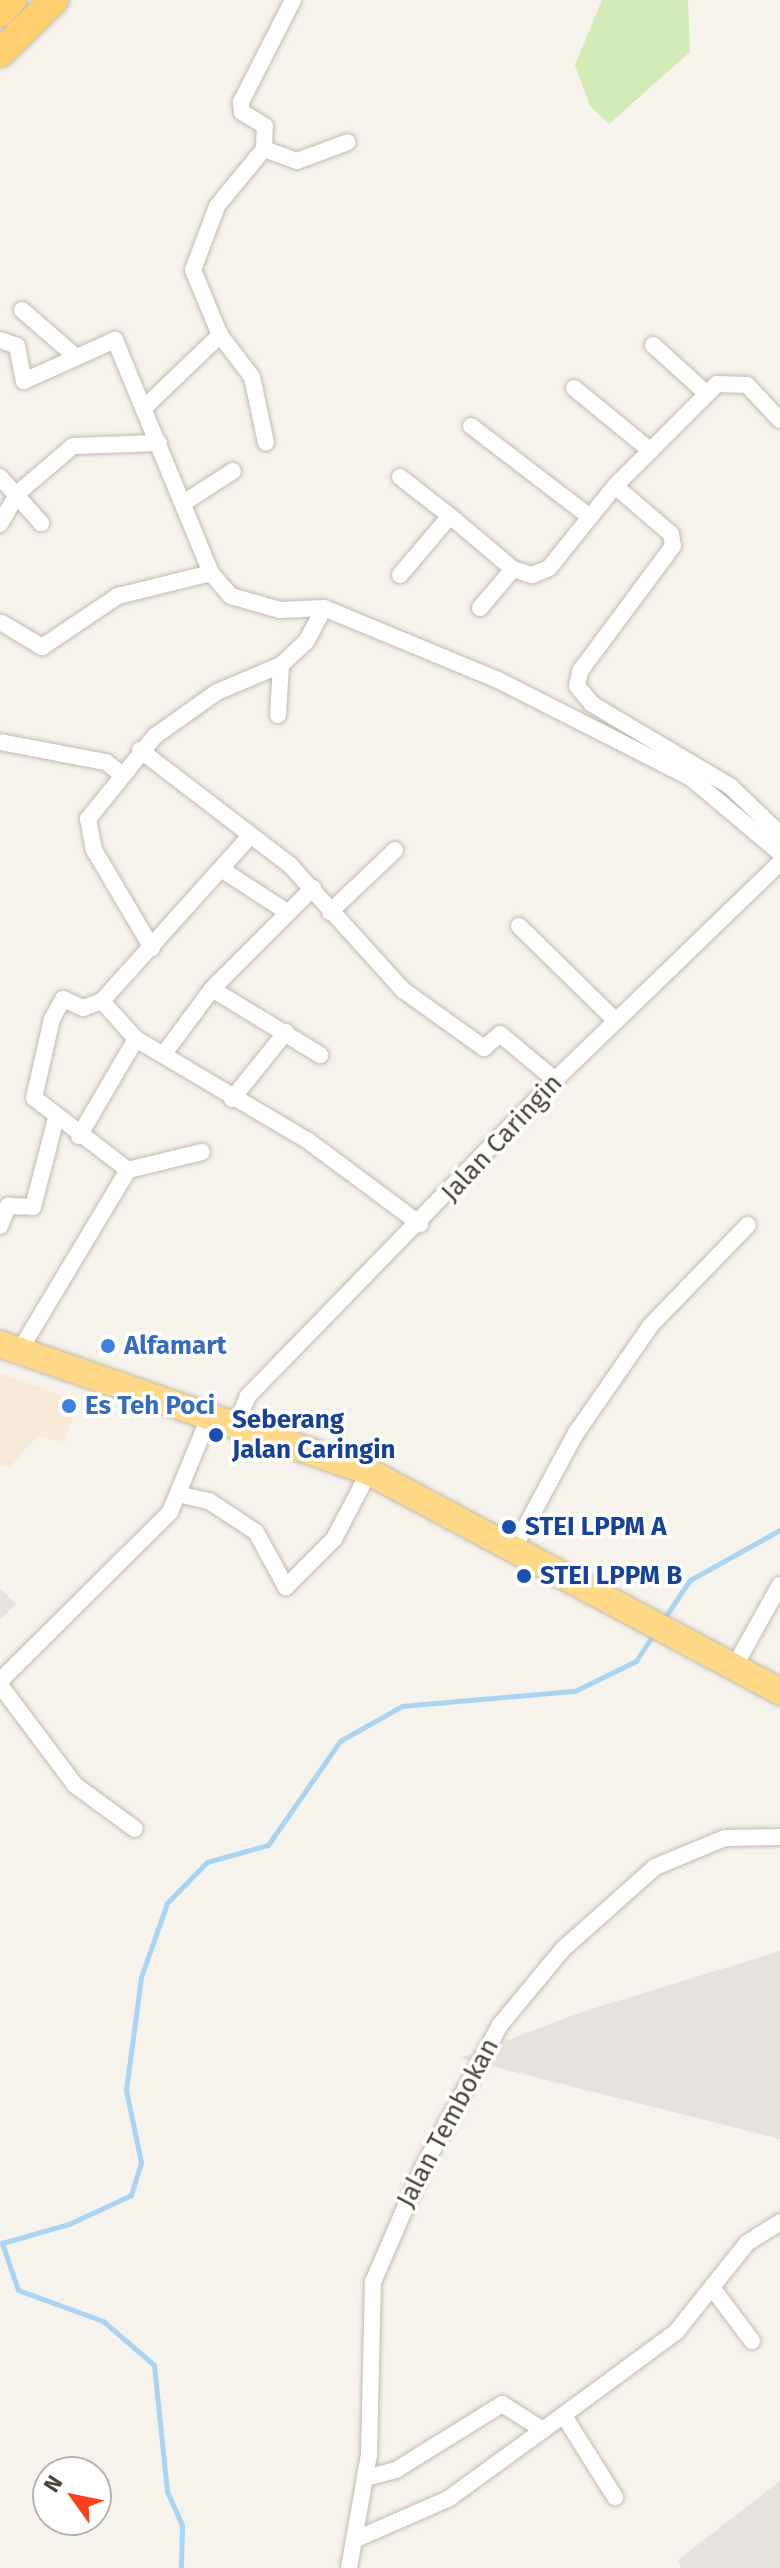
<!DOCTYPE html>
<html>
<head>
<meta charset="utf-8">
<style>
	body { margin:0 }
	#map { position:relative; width:780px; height:2568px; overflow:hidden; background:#f6f3ec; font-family:"Fira Sans",sans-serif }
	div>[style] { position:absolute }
	.commercial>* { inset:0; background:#f7ead8 }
	.industrial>* { inset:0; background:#e6e2dd }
	.green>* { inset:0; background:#d2eab5 }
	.stream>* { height:5px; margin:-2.5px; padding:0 2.5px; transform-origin:2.5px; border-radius:2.5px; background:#a9d4f2 }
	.roads { filter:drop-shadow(0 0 2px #c2bbae) drop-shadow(0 0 2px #c2bbae) }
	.minor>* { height:16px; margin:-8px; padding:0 8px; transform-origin:8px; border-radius:8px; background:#fff }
	.trunk>* { height:26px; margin:-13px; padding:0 13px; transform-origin:13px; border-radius:13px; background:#ffd985 }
	.motorway>* { height:28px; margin:-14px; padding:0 14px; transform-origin:14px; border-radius:14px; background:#ffcf6e }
	.dots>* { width:22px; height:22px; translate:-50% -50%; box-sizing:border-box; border:4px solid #fff; border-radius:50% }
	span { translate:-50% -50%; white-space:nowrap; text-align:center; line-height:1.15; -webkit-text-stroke:7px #fff; paint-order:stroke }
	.street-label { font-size:26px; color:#4b4439 }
	.shop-label { font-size:26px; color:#366cbe; font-weight:700 }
	.left { translate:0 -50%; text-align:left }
	.transit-label { font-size:26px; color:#164399; font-weight:700 }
	.north { position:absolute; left:32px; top:2456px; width:80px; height:80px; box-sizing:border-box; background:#fff; border:2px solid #b7b4b0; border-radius:50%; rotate:303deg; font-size:22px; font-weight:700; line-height:32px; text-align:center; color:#4b4439 }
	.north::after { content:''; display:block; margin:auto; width:28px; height:36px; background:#fc3f1d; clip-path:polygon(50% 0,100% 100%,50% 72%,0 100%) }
</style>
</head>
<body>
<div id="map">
	<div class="commercial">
		<i style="clip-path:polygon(0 1373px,79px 1402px,64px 1442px,38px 1436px,9px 1468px,0 1465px)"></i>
	</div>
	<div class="industrial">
		<i style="clip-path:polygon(0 1588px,16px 1604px,0 1620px)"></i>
		<i style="clip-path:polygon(780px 1951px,780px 2139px,460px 2058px,582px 2012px)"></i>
		<i style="clip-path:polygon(780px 2481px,780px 2568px,681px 2568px,678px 2560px)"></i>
	</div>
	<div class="green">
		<i style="clip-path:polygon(602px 0,688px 0,690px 52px,609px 124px,590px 106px,575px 65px)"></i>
	</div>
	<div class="stream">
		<i style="left:663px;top:1620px;width:48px;rotate:-56deg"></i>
		<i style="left:690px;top:1580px;width:103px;rotate:-29.1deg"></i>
		<i style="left:181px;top:2568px;width:43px;rotate:-88.7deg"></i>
		<i style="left:182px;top:2525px;width:37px;rotate:-114deg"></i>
		<i style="left:167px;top:2491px;width:127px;rotate:-95.9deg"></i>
		<i style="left:154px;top:2365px;width:67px;rotate:-139.2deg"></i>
		<i style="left:103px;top:2321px;width:90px;rotate:-160deg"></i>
		<i style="left:18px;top:2290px;width:50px;rotate:-108.8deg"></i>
		<i style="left:2px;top:2243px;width:70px;rotate:-15.8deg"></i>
		<i style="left:69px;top:2224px;width:68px;rotate:-25.1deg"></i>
		<i style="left:131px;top:2195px;width:34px;rotate:-73deg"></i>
		<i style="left:141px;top:2162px;width:74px;rotate:-101.8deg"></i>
		<i style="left:126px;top:2090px;width:114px;rotate:-82.4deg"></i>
		<i style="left:141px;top:1977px;width:78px;rotate:-70.6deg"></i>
		<i style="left:167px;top:1903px;width:57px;rotate:-45.7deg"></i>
		<i style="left:207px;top:1862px;width:63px;rotate:-15.6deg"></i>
		<i style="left:268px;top:1845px;width:126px;rotate:-55.3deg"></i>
		<i style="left:340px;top:1741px;width:71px;rotate:-29.4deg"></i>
		<i style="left:402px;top:1706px;width:174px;rotate:-5deg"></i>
		<i style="left:575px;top:1691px;width:68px;rotate:-26.2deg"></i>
		<i style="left:636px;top:1661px;width:31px;rotate:-57deg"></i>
	</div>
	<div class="roads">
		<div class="minor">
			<i style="left:264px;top:149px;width:35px;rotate:20deg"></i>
			<i style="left:297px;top:161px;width:54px;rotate:-20.4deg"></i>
			<i style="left:22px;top:310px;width:69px;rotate:40.9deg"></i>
			<i style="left:220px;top:335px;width:70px;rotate:-112.6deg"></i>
			<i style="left:193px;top:270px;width:68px;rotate:-69.4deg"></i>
			<i style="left:217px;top:206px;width:74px;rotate:-50.5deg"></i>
			<i style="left:264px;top:149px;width:23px;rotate:-88deg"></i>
			<i style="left:265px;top:126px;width:27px;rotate:-149deg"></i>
			<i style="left:242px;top:112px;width:10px;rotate:-96deg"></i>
			<i style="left:241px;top:102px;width:114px;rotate:-63deg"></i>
			<i style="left:0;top:340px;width:18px;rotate:19deg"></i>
			<i style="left:17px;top:346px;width:36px;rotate:79deg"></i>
			<i style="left:24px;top:381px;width:100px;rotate:-24.3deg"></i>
			<i style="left:115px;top:340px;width:252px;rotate:67.6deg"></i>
			<i style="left:211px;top:573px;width:30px;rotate:49deg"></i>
			<i style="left:231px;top:596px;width:51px;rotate:15.9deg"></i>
			<i style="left:280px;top:610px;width:44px;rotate:-2.6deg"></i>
			<i style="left:324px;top:608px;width:188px;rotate:22.5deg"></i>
			<i style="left:498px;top:680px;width:216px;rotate:26.9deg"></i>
			<i style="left:691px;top:778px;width:116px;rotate:40.1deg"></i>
			<i style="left:653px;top:345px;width:72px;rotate:42.2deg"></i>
			<i style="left:574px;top:388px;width:99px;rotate:39.3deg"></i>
			<i style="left:146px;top:406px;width:103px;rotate:-43.8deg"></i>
			<i style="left:220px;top:335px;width:53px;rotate:52.7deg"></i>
			<i style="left:252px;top:377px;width:67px;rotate:78deg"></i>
			<i style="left:780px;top:420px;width:48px;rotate:-133.3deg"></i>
			<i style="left:747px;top:385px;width:30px;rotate:-178deg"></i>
			<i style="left:717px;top:384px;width:144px;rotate:135deg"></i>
			<i style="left:615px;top:486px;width:74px;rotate:40.6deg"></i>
			<i style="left:671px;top:534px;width:12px;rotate:81deg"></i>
			<i style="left:673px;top:546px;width:156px;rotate:126.6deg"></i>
			<i style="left:580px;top:671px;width:15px;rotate:101deg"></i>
			<i style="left:577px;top:686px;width:23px;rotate:50deg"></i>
			<i style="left:592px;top:704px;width:162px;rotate:30.8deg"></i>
			<i style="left:731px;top:787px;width:68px;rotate:43.8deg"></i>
			<i style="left:471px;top:426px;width:150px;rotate:37.4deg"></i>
			<i style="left:0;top:477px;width:62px;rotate:48.3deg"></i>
			<i style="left:400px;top:477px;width:63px;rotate:38deg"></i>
			<i style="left:185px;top:502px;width:57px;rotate:-32.9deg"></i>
			<i style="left:0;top:524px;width:36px;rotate:-60deg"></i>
			<i style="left:18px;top:493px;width:72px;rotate:-40.5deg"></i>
			<i style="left:73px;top:446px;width:86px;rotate:-2deg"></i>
			<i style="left:400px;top:575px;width:77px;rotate:-49.7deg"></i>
			<i style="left:450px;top:516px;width:82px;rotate:40.1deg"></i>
			<i style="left:513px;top:569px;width:20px;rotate:18deg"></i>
			<i style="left:532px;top:575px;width:18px;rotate:-22deg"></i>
			<i style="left:549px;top:568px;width:105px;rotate:-51.2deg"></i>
			<i style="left:480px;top:608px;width:51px;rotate:-49.8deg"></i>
			<i style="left:2px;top:623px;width:47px;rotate:31deg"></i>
			<i style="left:42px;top:647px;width:92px;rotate:-33.9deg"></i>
			<i style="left:118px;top:596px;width:96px;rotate:-13.9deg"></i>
			<i style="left:278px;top:715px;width:50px;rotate:-86.6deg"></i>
			<i style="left:281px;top:665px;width:34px;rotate:-43deg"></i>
			<i style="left:306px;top:642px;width:38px;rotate:-62deg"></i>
			<i style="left:0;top:742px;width:108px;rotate:10.7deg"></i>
			<i style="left:106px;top:762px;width:18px;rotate:38deg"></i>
			<i style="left:140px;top:750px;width:189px;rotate:37.5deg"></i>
			<i style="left:290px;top:865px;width:169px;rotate:47.9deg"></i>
			<i style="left:403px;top:990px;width:100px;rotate:35.6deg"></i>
			<i style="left:484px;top:1048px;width:21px;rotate:-41deg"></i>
			<i style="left:500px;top:1034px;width:72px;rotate:39.9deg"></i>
			<i style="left:221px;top:869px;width:79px;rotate:33.1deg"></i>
			<i style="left:330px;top:912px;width:90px;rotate:-43.6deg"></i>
			<i style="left:519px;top:926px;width:136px;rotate:44.4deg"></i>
			<i style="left:152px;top:948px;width:114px;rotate:-120.6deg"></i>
			<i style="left:94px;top:850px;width:32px;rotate:-101deg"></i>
			<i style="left:88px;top:819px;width:107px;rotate:-51.1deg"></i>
			<i style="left:155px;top:736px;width:76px;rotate:-35.4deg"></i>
			<i style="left:217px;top:692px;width:69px;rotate:-22.9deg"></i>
			<i style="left:212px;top:989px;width:127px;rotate:31.4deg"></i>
			<i style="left:102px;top:1001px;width:51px;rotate:48.2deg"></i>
			<i style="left:136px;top:1039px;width:199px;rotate:30.6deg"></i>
			<i style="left:307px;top:1140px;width:141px;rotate:36.6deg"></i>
			<i style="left:163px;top:1055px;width:82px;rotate:-53.4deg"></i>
			<i style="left:212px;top:989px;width:143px;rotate:-45deg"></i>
			<i style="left:232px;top:1099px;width:86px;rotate:-51.1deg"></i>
			<i style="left:79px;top:1136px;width:113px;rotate:-59.6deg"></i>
			<i style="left:128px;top:1170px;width:118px;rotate:-142.5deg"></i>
			<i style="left:34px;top:1098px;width:81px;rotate:-77.2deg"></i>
			<i style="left:52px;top:1019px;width:23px;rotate:-61deg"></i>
			<i style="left:63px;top:999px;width:22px;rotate:24deg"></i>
			<i style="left:83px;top:1008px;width:20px;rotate:-20deg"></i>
			<i style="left:102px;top:1001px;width:219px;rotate:-48.1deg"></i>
			<i style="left:0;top:1226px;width:22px;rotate:-68deg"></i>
			<i style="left:8px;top:1206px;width:25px;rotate:2deg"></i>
			<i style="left:33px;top:1207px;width:92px;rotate:-75.5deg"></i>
			<i style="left:20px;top:1350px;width:210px;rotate:-59deg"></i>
			<i style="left:128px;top:1170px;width:76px;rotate:-13.7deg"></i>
			<i style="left:237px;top:1423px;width:29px;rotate:-68deg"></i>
			<i style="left:248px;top:1396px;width:441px;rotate:-45.8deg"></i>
			<i style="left:555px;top:1080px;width:313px;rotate:-44deg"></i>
			<i style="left:182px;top:1495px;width:28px;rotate:13deg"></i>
			<i style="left:209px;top:1501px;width:56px;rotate:33.4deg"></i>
			<i style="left:256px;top:1532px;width:63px;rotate:61.4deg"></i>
			<i style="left:286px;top:1587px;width:68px;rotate:-45deg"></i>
			<i style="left:334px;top:1539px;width:76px;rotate:-62.4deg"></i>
			<i style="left:514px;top:1548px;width:131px;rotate:-61.7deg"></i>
			<i style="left:576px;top:1433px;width:131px;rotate:-55.2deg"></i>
			<i style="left:651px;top:1325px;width:139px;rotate:-45.9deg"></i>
			<i style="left:733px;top:1669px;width:96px;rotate:-60.8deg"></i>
			<i style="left:0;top:1681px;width:240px;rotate:-44.8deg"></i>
			<i style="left:170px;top:1512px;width:107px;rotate:-67.5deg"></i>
			<i style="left:0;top:1685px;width:125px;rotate:53.1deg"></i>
			<i style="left:75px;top:1785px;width:74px;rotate:36.3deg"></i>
			<i style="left:713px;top:2289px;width:65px;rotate:53.1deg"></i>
			<i style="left:564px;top:2416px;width:96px;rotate:57.8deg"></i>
			<i style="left:366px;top:2478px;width:31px;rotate:-15deg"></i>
			<i style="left:396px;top:2470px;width:125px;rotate:-31.9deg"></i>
			<i style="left:502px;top:2404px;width:49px;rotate:32.4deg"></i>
			<i style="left:543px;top:2430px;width:165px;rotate:-36.4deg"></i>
			<i style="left:676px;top:2332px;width:114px;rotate:-51.4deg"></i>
			<i style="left:747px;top:2243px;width:39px;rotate:-32deg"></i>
			<i style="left:354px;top:2540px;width:103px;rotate:-23.6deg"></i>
			<i style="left:448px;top:2499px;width:117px;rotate:-36deg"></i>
			<i style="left:349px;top:2568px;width:115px;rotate:-80deg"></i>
			<i style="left:369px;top:2455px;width:173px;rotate:-88.7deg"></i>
			<i style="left:373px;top:2282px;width:121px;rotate:-66.6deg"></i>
			<i style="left:421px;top:2171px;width:166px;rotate:-61.6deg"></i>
			<i style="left:500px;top:2025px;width:99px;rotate:-50.3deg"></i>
			<i style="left:563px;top:1949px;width:123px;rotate:-41.7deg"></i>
			<i style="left:655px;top:1867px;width:76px;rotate:-22.5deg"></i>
			<i style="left:725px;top:1838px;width:55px;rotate:-1deg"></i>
		</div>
		<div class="trunk">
			<i style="left:0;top:1344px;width:391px;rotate:19.1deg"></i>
			<i style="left:369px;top:1472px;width:466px;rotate:28.1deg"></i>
		</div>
		<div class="motorway">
			<i style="left:0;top:13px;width:18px;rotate:-47deg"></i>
			<i style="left:0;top:53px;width:76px;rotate:-44.5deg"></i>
		</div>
	</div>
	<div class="dots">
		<i style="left:108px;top:1346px;background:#3f7fe0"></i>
		<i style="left:69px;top:1406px;background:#3f7fe0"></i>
		<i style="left:216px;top:1435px;background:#1a4fb4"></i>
		<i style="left:509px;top:1527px;background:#1a4fb4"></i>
		<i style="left:524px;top:1576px;background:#1a4fb4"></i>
	</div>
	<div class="street-label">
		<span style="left:502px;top:1138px;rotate:-47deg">Jalan Caringin</span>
		<span style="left:448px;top:2123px;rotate:-62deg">Jalan Tembokan</span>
	</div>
	<div class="shop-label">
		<span class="left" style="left:124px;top:1346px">Alfamart</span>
		<span class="left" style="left:85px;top:1406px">Es Teh Poci</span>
	</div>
	<div class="transit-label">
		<span class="left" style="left:232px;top:1435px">Seberang<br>Jalan Caringin</span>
		<span class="left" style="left:525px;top:1527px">STEI LPPM A</span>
		<span class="left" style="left:540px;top:1576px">STEI LPPM B</span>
	</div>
	<div class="north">N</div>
</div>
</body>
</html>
